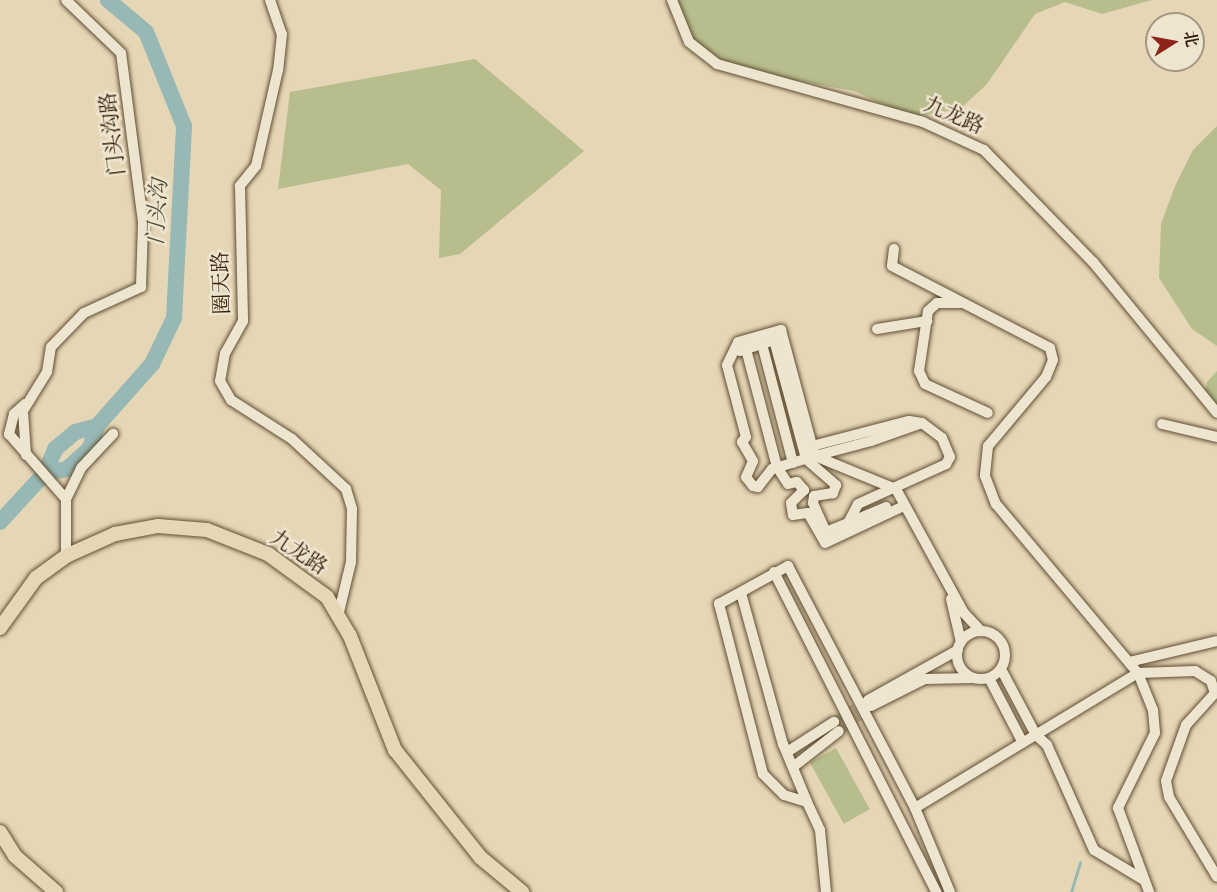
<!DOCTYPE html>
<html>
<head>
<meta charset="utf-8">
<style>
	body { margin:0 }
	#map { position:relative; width:1217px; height:892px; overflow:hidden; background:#e5d7b6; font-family:"EB Garamond","Noto Serif SC",serif }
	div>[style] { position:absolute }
	.green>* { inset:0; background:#b7bd8c; transform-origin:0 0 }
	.stream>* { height:3px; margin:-1.5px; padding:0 1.5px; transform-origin:1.5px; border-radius:1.5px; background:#97b8b4 }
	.river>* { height:16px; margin:-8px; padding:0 8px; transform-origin:8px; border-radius:8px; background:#97b8b4 }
	.minor-tunnel>* { height:10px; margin-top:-5px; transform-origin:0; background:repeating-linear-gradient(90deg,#c2b293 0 10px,transparent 0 15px) }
	.roads { filter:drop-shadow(0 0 2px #604e33) drop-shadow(0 0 2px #604e33) }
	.minor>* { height:10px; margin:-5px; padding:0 5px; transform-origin:5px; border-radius:5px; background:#eee5d0 }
	.minor>.ring { margin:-5px; padding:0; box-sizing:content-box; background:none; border:10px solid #eee5d0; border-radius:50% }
	.major>* { height:14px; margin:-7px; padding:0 7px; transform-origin:7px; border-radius:7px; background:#e5d7b6 }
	span { translate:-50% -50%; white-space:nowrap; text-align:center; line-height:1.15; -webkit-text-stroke:5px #eee5d0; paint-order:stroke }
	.street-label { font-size:21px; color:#342007 }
	.water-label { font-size:22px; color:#524e3b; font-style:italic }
	.north { position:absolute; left:1145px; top:12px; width:60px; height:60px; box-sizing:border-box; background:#eee5d0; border:2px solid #a49680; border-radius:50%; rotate:79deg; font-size:16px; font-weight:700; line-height:24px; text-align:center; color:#342007 }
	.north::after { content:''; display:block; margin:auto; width:21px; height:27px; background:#8f2418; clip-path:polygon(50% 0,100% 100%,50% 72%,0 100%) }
</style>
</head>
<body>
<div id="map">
	<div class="green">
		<i style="clip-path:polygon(672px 0,1152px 0,1102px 14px,1065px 2px,1035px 14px,987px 84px,960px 109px,911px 117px,854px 91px,733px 69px,697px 50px)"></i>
		<i style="clip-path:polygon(475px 59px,584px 151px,460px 254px,439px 258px,441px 190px,408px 164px,278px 189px,290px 92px)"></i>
		<i style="clip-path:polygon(1217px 126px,1217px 346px,1192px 329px,1159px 278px,1161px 224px,1175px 186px,1193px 150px)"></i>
		<i style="clip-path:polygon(1217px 371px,1217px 414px,1204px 402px,1207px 382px)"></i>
		<i style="left:836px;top:748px;width:70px;height:30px;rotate:61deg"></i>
	</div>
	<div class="stream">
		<i style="left:1071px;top:892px;width:31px;rotate:-73deg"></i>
	</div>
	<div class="river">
		<i style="left:45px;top:473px;width:22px;rotate:-10deg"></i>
		<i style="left:67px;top:469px;width:31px;rotate:-42deg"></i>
		<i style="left:90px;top:448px;width:23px;rotate:-72deg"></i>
		<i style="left:0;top:522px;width:67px;rotate:-47.4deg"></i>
		<i style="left:45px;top:473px;width:26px;rotate:-67deg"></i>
		<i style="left:55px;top:449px;width:26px;rotate:-40deg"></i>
		<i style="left:75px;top:432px;width:23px;rotate:-15deg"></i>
		<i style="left:97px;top:426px;width:83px;rotate:-48.4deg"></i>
		<i style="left:152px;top:364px;width:51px;rotate:-64.4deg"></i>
		<i style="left:174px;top:318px;width:192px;rotate:-87deg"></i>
		<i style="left:184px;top:126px;width:101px;rotate:-112deg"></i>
		<i style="left:146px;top:32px;width:50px;rotate:-139.9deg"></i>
	</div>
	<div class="minor-tunnel">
		<i style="left:834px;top:722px;width:40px;rotate:-32.9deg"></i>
		<i style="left:839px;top:731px;width:41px;rotate:-38deg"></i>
	</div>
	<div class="roads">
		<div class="minor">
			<i style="left:270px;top:0;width:36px;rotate:71deg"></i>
			<i style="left:282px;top:34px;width:36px;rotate:96deg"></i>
			<i style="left:278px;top:70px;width:98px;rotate:102.9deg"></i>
			<i style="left:256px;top:166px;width:26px;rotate:129deg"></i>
			<i style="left:240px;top:186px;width:135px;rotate:88.7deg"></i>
			<i style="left:243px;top:321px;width:37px;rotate:119deg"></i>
			<i style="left:225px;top:353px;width:28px;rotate:100deg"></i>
			<i style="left:220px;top:381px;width:22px;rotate:60deg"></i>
			<i style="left:231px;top:400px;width:72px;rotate:32.6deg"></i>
			<i style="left:292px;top:439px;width:74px;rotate:42.8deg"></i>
			<i style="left:346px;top:489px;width:21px;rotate:73deg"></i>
			<i style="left:352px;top:509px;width:53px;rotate:91.1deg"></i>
			<i style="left:351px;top:562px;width:56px;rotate:103.5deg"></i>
			<i style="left:672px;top:0;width:45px;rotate:68deg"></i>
			<i style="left:689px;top:42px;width:36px;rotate:38deg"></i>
			<i style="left:717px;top:64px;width:214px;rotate:15.7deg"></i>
			<i style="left:923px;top:122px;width:67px;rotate:24.7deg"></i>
			<i style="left:984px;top:150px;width:156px;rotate:45.8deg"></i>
			<i style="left:1093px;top:262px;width:195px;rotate:50.6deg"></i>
			<i style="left:894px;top:249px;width:17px;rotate:97deg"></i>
			<i style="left:892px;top:266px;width:178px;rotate:27.4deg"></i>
			<i style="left:1050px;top:348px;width:12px;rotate:76deg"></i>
			<i style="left:1053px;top:360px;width:18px;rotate:112deg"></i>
			<i style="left:1046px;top:377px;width:90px;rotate:130deg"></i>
			<i style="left:988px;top:446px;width:30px;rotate:96deg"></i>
			<i style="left:985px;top:476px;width:30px;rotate:69deg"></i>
			<i style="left:996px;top:504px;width:221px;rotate:50deg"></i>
			<i style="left:1138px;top:673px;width:40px;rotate:68deg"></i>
			<i style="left:1153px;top:710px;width:23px;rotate:85deg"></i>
			<i style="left:1155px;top:733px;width:84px;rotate:116.3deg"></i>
			<i style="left:1118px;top:808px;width:90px;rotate:69.7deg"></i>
			<i style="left:961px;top:303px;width:24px;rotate:180deg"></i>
			<i style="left:937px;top:303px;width:12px;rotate:138deg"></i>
			<i style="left:928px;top:311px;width:61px;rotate:98.5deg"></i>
			<i style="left:919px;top:371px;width:14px;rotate:65deg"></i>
			<i style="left:925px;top:384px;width:69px;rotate:24.7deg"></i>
			<i style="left:877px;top:329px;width:51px;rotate:-9.1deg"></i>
			<i style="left:762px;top:344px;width:123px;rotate:75.4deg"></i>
			<i style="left:746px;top:349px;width:122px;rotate:75.3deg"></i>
			<i style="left:777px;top:467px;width:20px;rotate:57deg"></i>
			<i style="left:788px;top:484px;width:9px;rotate:-13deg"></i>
			<i style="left:797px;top:482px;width:11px;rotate:49deg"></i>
			<i style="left:804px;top:490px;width:18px;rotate:135deg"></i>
			<i style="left:791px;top:503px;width:12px;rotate:81deg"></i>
			<i style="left:793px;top:515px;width:15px;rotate:-8deg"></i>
			<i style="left:808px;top:513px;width:34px;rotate:60deg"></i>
			<i style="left:825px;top:543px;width:87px;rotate:-25.1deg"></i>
			<i style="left:740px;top:351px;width:36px;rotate:-18deg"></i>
			<i style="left:774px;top:340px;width:123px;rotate:74.9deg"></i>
			<i style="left:806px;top:459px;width:40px;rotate:41deg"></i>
			<i style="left:836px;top:485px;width:9px;rotate:111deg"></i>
			<i style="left:833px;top:493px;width:19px;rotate:171deg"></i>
			<i style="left:814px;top:496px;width:7px;rotate:98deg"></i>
			<i style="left:813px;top:503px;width:32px;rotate:66deg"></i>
			<i style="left:826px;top:532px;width:24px;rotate:-22deg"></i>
			<i style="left:25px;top:404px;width:15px;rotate:138deg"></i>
			<i style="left:14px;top:414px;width:21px;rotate:104deg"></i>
			<i style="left:9px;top:434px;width:86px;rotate:48.8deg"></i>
			<i style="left:1162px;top:424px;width:57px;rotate:13.3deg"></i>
			<i style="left:812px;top:446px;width:100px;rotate:-14.5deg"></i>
			<i style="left:909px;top:421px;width:13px;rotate:9deg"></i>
			<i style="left:922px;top:423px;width:54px;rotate:160.6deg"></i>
			<i style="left:871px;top:441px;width:58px;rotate:165deg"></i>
			<i style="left:815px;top:456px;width:45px;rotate:163.2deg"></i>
			<i style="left:772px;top:469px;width:23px;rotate:128deg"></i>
			<i style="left:758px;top:487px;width:5px;rotate:-169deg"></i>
			<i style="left:753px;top:486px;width:11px;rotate:-128deg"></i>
			<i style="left:746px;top:477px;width:17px;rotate:-66deg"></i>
			<i style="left:753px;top:461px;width:22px;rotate:-120deg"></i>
			<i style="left:742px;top:442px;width:6px;rotate:-51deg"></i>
			<i style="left:746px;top:437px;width:74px;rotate:-104.8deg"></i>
			<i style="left:727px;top:365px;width:25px;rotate:-64deg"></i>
			<i style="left:738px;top:342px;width:45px;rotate:-15.6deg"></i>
			<i style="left:781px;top:330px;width:120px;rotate:75deg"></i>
			<i style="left:812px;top:446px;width:10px;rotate:73deg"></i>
			<i style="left:815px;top:456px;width:87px;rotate:22.2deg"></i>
			<i style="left:896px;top:489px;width:141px;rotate:61.3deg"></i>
			<i style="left:964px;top:613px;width:25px;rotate:47deg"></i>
			<i style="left:26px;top:455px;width:44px;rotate:-93.9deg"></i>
			<i style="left:23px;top:411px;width:46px;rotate:-58.4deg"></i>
			<i style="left:47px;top:372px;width:25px;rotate:-81deg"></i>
			<i style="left:51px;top:347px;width:47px;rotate:-45.9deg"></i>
			<i style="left:84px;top:313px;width:63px;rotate:-24.5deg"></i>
			<i style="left:141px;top:287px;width:65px;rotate:-88.2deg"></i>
			<i style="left:143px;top:222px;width:170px;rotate:-97.4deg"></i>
			<i style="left:121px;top:53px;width:76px;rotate:-136.1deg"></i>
			<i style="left:886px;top:507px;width:41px;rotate:157.2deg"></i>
			<i style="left:848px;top:523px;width:21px;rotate:-62deg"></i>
			<i style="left:858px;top:504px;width:97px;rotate:-24.4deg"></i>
			<i style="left:946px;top:464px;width:8px;rotate:-60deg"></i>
			<i style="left:950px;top:457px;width:21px;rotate:-113deg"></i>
			<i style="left:942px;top:438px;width:25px;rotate:-143deg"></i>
			<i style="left:66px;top:556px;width:57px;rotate:-90deg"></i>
			<i style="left:66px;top:499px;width:34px;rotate:-64deg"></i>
			<i style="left:81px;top:468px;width:47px;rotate:-46.7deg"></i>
			<i style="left:774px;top:572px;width:359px;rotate:63.1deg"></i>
			<i style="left:741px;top:593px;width:157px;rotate:74.5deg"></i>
			<i style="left:783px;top:744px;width:63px;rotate:67.5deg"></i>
			<i style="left:807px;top:802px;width:24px;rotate:-163deg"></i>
			<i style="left:784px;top:795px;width:30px;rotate:-135deg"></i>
			<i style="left:763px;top:774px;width:176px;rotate:-104.5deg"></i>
			<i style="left:719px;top:604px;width:79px;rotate:-28.8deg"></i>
			<i style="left:788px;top:566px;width:273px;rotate:62.3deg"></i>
			<i style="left:915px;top:808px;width:91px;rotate:67.4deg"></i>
			<i style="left:951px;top:599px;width:44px;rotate:76.9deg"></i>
			<i class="ring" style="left:957px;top:631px;width:38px;height:38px"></i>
			<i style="left:1129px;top:662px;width:90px;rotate:-13.4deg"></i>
			<i style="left:1001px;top:669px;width:75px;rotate:62.1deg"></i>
			<i style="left:1036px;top:735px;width:15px;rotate:42deg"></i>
			<i style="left:1047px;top:745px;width:115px;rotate:65.9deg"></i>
			<i style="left:1094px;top:850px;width:58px;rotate:31deg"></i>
			<i style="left:989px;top:678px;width:73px;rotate:62.4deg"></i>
			<i style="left:868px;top:700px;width:103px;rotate:-29.1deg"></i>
			<i style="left:871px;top:706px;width:60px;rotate:-26.6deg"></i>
			<i style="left:925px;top:679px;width:48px;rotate:-1.2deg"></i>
			<i style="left:787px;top:752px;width:56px;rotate:-32.6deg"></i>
			<i style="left:793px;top:767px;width:58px;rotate:-38deg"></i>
			<i style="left:807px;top:802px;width:31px;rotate:65deg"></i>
			<i style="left:820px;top:830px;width:62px;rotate:84.5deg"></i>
			<i style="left:915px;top:808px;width:261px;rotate:-31.2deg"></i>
			<i style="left:1138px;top:673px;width:57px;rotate:-2deg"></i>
			<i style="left:1195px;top:671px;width:19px;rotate:32deg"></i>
			<i style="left:1211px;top:681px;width:13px;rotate:72deg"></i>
			<i style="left:1215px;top:693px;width:43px;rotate:132.2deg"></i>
			<i style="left:1186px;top:725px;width:59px;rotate:109.7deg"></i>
			<i style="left:1166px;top:781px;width:16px;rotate:79deg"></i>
			<i style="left:1169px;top:797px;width:93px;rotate:59deg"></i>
		</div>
		<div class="major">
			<i style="left:0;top:628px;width:62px;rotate:-54.2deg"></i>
			<i style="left:36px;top:578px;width:37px;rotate:-36deg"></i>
			<i style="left:66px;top:556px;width:54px;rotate:-24.2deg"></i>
			<i style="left:115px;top:534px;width:44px;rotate:-10.5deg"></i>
			<i style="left:158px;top:526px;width:49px;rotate:4.7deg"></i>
			<i style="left:207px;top:530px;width:66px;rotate:21.5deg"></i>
			<i style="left:268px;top:554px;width:73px;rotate:36.1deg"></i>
			<i style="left:327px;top:597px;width:45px;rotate:59.5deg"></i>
			<i style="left:350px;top:636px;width:123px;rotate:68.5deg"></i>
			<i style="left:395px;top:750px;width:137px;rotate:51.5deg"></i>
			<i style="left:480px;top:857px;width:55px;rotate:39.8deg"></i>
			<i style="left:0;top:832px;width:28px;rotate:58deg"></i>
			<i style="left:15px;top:856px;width:55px;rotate:41.3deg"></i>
		</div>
	</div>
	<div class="street-label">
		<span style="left:954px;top:115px;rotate:23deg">九龙路</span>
		<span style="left:112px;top:134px;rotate:-97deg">门头沟路</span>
		<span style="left:221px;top:283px;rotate:-92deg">圈天路</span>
		<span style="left:299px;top:552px;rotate:33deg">九龙路</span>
	</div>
	<div class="water-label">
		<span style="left:157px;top:212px;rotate:-87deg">门头沟</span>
	</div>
	<div class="north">北</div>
</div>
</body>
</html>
